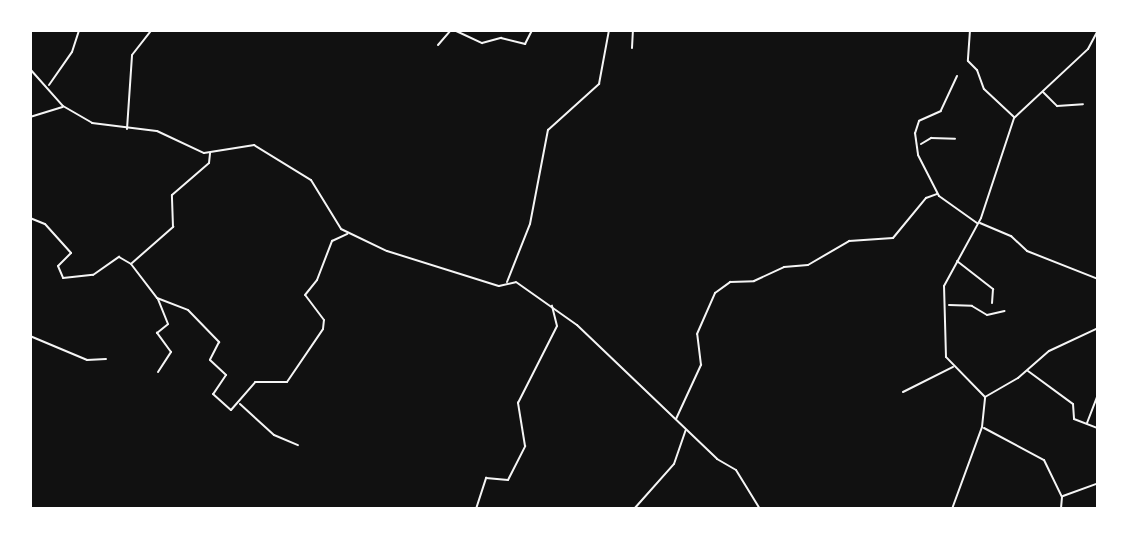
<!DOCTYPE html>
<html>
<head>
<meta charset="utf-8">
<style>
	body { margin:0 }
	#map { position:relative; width:1128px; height:539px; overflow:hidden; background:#111; font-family:"Asap Condensed",sans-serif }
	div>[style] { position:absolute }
	.minor>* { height:2px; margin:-1px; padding:0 1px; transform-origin:1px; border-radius:1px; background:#f5f5f5 }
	span { translate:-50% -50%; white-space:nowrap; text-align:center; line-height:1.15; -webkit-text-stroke:5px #fff; paint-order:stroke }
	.frame { position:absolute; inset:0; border:32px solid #fff; pointer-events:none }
</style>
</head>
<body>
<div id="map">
	<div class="minor">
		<i style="left:454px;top:30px;width:31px;rotate:25deg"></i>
		<i style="left:482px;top:43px;width:20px;rotate:-15deg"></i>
		<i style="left:501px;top:38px;width:25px;rotate:14deg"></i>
		<i style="left:525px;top:44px;width:16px;rotate:-63deg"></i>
		<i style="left:970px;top:30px;width:31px;rotate:94deg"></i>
		<i style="left:968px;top:61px;width:13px;rotate:45deg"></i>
		<i style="left:977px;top:70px;width:20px;rotate:70deg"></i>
		<i style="left:984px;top:89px;width:41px;rotate:43deg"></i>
		<i style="left:438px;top:45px;width:20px;rotate:-49deg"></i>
		<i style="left:632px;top:48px;width:18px;rotate:-87deg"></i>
		<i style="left:30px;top:69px;width:50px;rotate:48.3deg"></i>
		<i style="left:63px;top:106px;width:34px;rotate:30deg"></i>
		<i style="left:92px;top:123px;width:65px;rotate:7deg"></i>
		<i style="left:157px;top:131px;width:52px;rotate:25.1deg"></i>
		<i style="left:204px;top:153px;width:51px;rotate:-9.1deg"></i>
		<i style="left:254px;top:145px;width:67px;rotate:31.6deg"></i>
		<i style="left:311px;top:180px;width:57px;rotate:58.5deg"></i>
		<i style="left:341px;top:229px;width:51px;rotate:25.6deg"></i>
		<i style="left:387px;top:251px;width:117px;rotate:17.4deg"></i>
		<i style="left:499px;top:286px;width:17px;rotate:-13deg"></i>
		<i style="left:516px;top:282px;width:75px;rotate:35.2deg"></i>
		<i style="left:577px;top:325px;width:194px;rotate:43.7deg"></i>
		<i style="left:717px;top:459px;width:22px;rotate:30deg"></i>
		<i style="left:736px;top:470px;width:46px;rotate:58.4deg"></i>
		<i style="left:957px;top:76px;width:38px;rotate:115deg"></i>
		<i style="left:941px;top:111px;width:24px;rotate:156deg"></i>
		<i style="left:919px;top:121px;width:13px;rotate:108deg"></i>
		<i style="left:915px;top:133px;width:22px;rotate:82deg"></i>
		<i style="left:918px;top:155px;width:46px;rotate:62.9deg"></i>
		<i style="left:939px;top:196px;width:47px;rotate:35.4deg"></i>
		<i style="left:49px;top:85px;width:40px;rotate:-55.1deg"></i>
		<i style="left:72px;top:52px;width:23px;rotate:-72deg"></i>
		<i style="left:1043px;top:92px;width:20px;rotate:45deg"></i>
		<i style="left:1057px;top:106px;width:26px;rotate:-4deg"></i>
		<i style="left:30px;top:117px;width:34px;rotate:-17deg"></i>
		<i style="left:127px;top:129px;width:74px;rotate:-86.1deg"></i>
		<i style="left:132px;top:55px;width:31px;rotate:-52deg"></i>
		<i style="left:921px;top:144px;width:12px;rotate:-31deg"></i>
		<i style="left:931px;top:138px;width:24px;rotate:2deg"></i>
		<i style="left:30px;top:218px;width:16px;rotate:22deg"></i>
		<i style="left:45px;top:224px;width:39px;rotate:48deg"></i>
		<i style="left:71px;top:253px;width:18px;rotate:135deg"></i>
		<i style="left:58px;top:266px;width:13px;rotate:67deg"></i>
		<i style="left:63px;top:278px;width:30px;rotate:-6deg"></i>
		<i style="left:93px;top:275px;width:32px;rotate:-35deg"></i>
		<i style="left:119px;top:257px;width:14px;rotate:30deg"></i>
		<i style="left:131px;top:264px;width:43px;rotate:52.6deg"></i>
		<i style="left:157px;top:298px;width:33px;rotate:21deg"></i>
		<i style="left:188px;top:310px;width:45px;rotate:45.9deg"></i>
		<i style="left:219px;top:342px;width:20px;rotate:117deg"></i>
		<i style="left:210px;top:360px;width:22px;rotate:43deg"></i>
		<i style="left:226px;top:375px;width:23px;rotate:124deg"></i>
		<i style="left:213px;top:394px;width:24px;rotate:42deg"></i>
		<i style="left:231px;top:410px;width:37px;rotate:-49deg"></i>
		<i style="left:255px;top:382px;width:32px"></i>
		<i style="left:287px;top:382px;width:64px;rotate:-55.8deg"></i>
		<i style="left:323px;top:329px;width:9px;rotate:-84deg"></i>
		<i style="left:324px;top:320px;width:31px;rotate:-127deg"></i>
		<i style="left:305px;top:295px;width:19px;rotate:-51deg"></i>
		<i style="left:317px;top:280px;width:42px;rotate:-69deg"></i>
		<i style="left:332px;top:241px;width:17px;rotate:-25deg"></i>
		<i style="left:980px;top:223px;width:34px;rotate:23deg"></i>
		<i style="left:1011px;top:236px;width:22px;rotate:43deg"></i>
		<i style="left:1027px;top:251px;width:76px;rotate:21.5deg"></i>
		<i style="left:957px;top:261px;width:46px;rotate:37.9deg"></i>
		<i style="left:993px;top:289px;width:14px;rotate:94deg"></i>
		<i style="left:132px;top:263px;width:55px;rotate:-41.3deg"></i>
		<i style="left:173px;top:227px;width:32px;rotate:-92deg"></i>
		<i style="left:172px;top:195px;width:49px;rotate:-40.9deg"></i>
		<i style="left:209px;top:163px;width:10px;rotate:-84deg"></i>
		<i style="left:507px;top:282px;width:62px;rotate:-68.4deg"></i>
		<i style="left:530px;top:224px;width:96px;rotate:-79.2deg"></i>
		<i style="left:548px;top:130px;width:69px;rotate:-42deg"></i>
		<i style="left:599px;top:84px;width:55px;rotate:-79.5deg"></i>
		<i style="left:949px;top:305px;width:23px;rotate:2deg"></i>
		<i style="left:972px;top:306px;width:17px;rotate:31deg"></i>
		<i style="left:987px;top:315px;width:18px;rotate:-13deg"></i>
		<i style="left:30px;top:336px;width:62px;rotate:22.8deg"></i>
		<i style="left:87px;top:360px;width:19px;rotate:-3deg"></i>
		<i style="left:1028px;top:371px;width:56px;rotate:36.3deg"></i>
		<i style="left:1073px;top:404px;width:15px;rotate:86deg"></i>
		<i style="left:1074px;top:419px;width:26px;rotate:21deg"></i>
		<i style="left:158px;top:372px;width:24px;rotate:-57deg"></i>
		<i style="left:171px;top:352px;width:24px;rotate:-126deg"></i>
		<i style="left:157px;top:333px;width:14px;rotate:-39deg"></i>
		<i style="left:168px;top:324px;width:27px;rotate:-112deg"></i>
		<i style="left:903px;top:392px;width:56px;rotate:-26.6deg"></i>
		<i style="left:985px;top:397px;width:56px;rotate:-134.3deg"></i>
		<i style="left:946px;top:357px;width:71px;rotate:-91.6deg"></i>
		<i style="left:944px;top:286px;width:77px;rotate:-61.4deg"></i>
		<i style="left:981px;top:218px;width:105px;rotate:-71.7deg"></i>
		<i style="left:1014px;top:118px;width:101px;rotate:-43deg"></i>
		<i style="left:1088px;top:49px;width:21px;rotate:-62deg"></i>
		<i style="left:240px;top:404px;width:46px;rotate:42.4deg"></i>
		<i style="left:274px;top:435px;width:26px;rotate:23deg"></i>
		<i style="left:676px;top:419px;width:60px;rotate:-65.2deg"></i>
		<i style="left:701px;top:365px;width:31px;rotate:-97deg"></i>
		<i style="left:697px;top:334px;width:45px;rotate:-66.3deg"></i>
		<i style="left:715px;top:293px;width:19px;rotate:-36deg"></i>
		<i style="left:730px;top:282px;width:24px;rotate:-2deg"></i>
		<i style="left:754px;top:281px;width:33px;rotate:-25deg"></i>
		<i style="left:784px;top:267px;width:24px;rotate:-5deg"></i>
		<i style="left:808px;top:265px;width:48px;rotate:-30.3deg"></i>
		<i style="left:849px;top:241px;width:44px;rotate:-3.9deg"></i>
		<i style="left:893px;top:238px;width:52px;rotate:-50.5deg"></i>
		<i style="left:926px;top:198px;width:12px;rotate:-20deg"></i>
		<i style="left:1087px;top:423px;width:31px;rotate:-69deg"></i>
		<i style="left:984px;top:428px;width:68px;rotate:28.1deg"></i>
		<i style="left:1044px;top:460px;width:41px;rotate:64.1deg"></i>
		<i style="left:1062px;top:497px;width:12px;rotate:95deg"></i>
		<i style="left:1063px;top:496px;width:37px;rotate:-20deg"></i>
		<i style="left:476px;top:509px;width:33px;rotate:-72deg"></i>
		<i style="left:486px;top:478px;width:22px;rotate:5deg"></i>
		<i style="left:508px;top:480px;width:38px;rotate:-63deg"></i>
		<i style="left:525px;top:446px;width:44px;rotate:-99.2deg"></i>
		<i style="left:518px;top:403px;width:86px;rotate:-63.1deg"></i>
		<i style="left:557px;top:326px;width:21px;rotate:-104deg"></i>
		<i style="left:634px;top:509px;width:60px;rotate:-48.4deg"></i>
		<i style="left:674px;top:464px;width:36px;rotate:-71deg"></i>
		<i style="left:952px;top:509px;width:87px;rotate:-69.9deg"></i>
		<i style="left:982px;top:427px;width:30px;rotate:-84deg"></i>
		<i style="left:985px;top:397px;width:38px;rotate:-30deg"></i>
		<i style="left:1018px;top:378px;width:41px;rotate:-41.1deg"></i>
		<i style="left:1049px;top:351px;width:54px;rotate:-25.1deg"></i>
	</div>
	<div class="frame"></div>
</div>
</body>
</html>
